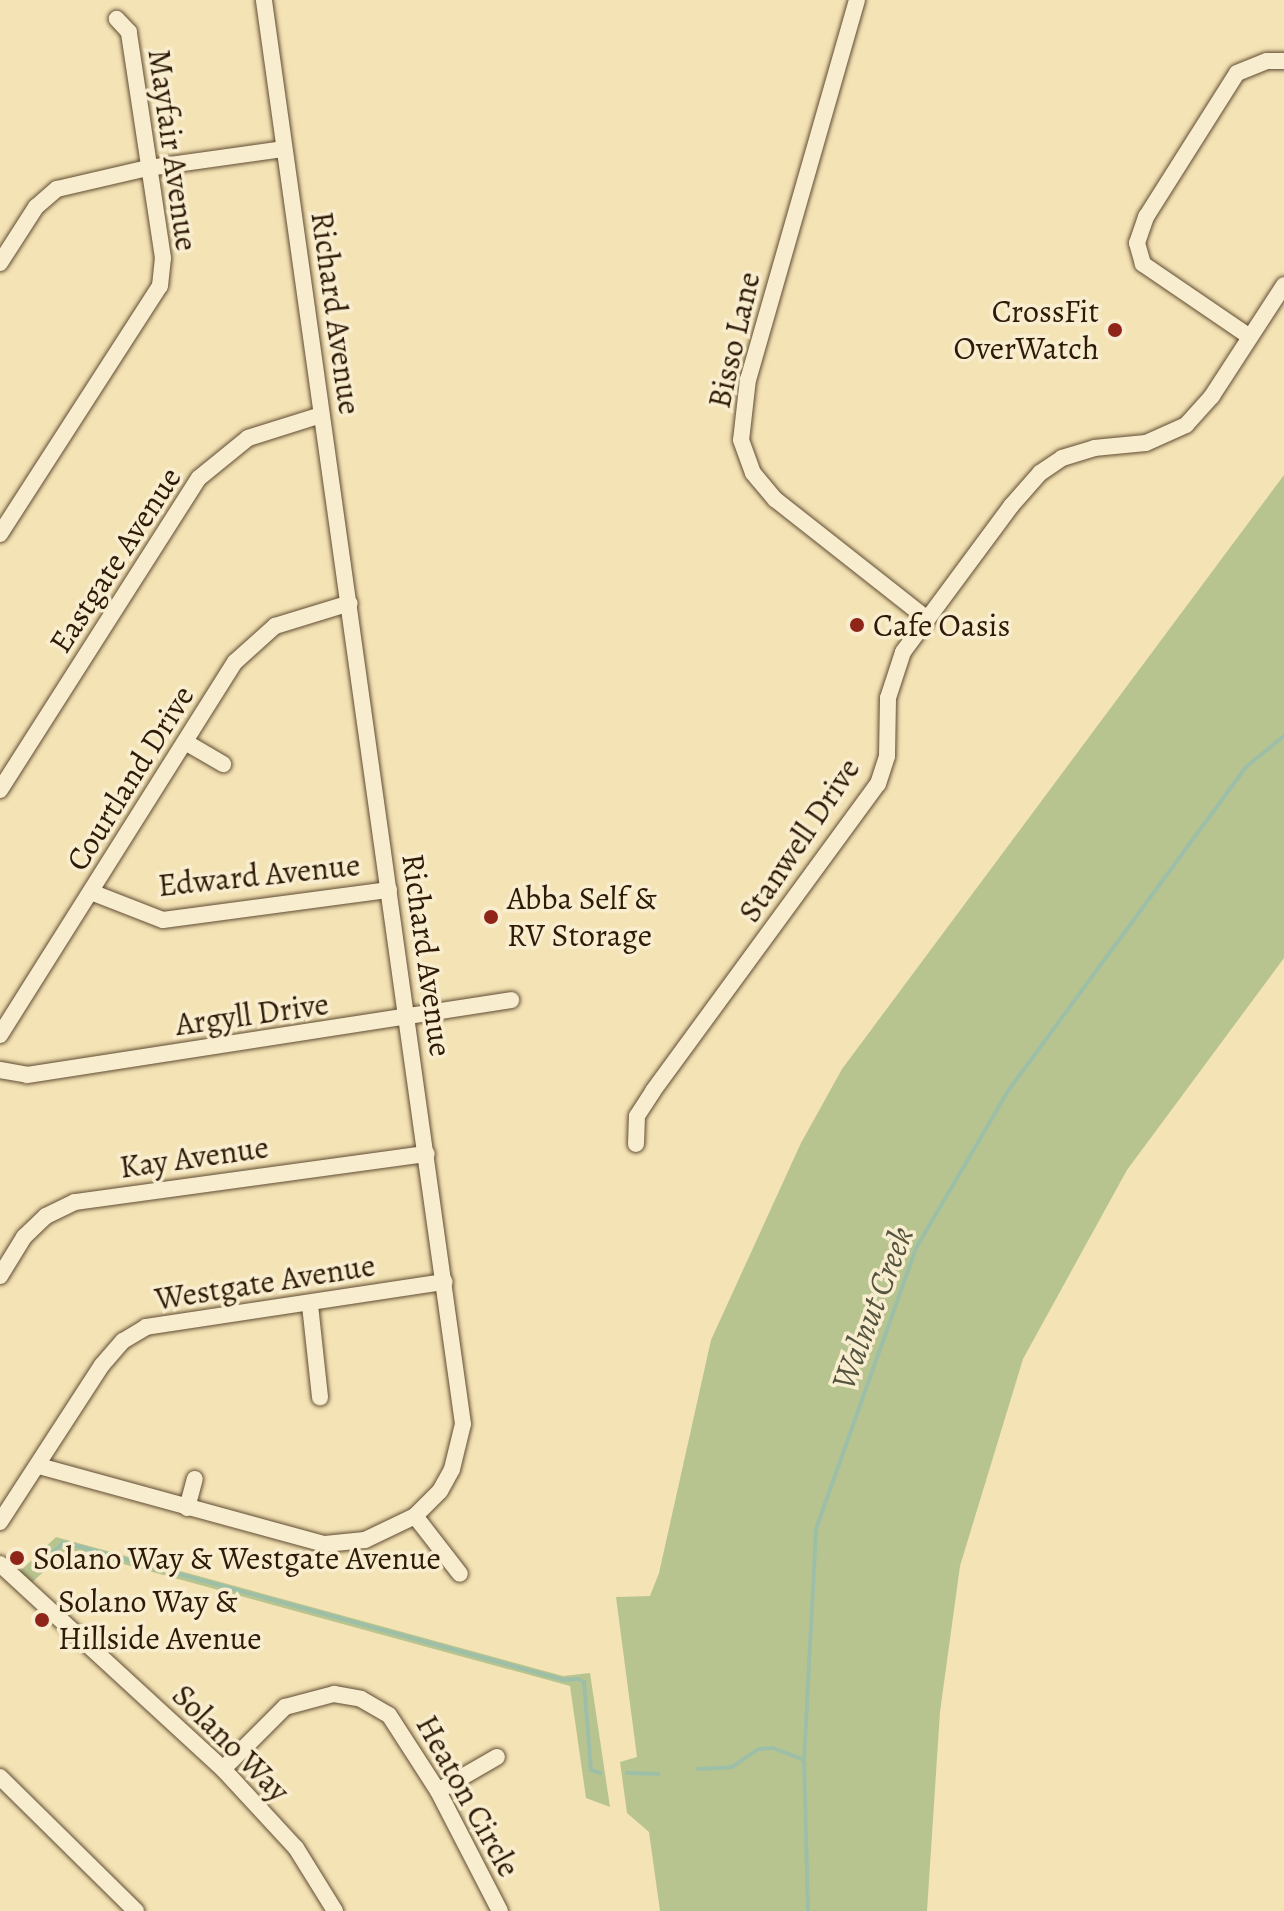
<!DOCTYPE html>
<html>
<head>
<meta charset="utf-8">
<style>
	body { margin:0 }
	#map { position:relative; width:1284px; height:1911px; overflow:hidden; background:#f4e3b5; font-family:Alegreya,serif }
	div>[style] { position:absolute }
	.green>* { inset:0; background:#b8c490 }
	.stream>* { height:4px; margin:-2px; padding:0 2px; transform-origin:2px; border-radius:2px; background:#9dbfa7 }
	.roads { filter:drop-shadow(0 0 2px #604c32) drop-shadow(0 0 2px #604c32) }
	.minor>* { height:16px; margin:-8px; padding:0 8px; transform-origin:8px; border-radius:8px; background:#f8edcf }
	.dots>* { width:22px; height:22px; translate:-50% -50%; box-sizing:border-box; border:4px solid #f8edcf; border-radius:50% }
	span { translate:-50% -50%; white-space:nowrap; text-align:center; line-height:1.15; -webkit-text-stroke:7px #f8edcf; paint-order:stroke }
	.street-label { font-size:32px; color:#2e1a07 }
	.poi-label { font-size:32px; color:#2e1a07 }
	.right { translate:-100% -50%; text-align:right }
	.left { translate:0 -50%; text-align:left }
	.water-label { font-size:34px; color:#55543f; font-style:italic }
</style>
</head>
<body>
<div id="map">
	<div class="green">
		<i style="clip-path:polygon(1284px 475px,1284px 958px,1127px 1170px,1023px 1359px,960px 1566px,940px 1712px,927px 1911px,660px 1911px,649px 1832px,627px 1813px,620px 1762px,637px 1757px,616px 1597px,650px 1596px,659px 1573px,711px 1340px,801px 1143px,842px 1069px)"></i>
		<i style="clip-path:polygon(56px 1537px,563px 1676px,590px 1673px,610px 1807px,586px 1798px,570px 1686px,68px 1549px,26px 1588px,14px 1577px)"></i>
	</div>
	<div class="stream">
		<i style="left:42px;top:1563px;width:29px;rotate:-44deg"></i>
		<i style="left:63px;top:1543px;width:18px;rotate:13deg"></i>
		<i style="left:81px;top:1547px;width:501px;rotate:15.4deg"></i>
		<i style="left:564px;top:1680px;width:14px;rotate:-4deg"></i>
		<i style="left:578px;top:1679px;width:7px;rotate:27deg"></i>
		<i style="left:584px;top:1682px;width:88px;rotate:85.5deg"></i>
		<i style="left:591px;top:1770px;width:10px;rotate:17deg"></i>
		<i style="left:698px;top:1769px;width:34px;rotate:-3deg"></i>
		<i style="left:732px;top:1767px;width:32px;rotate:-34deg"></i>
		<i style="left:759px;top:1749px;width:14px;rotate:-4deg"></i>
		<i style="left:773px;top:1748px;width:33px;rotate:21deg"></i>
		<i style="left:627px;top:1773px;width:31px;rotate:2deg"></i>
		<i style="left:808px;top:1911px;width:151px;rotate:-91.5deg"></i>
		<i style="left:804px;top:1760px;width:231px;rotate:-87deg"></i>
		<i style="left:816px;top:1529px;width:298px;rotate:-70.4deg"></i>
		<i style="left:916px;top:1248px;width:182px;rotate:-59.6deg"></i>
		<i style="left:1008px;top:1091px;width:402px;rotate:-53.7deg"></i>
		<i style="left:1246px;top:767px;width:49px;rotate:-39.2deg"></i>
	</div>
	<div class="roads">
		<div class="minor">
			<i style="left:857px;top:0;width:394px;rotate:106deg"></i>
			<i style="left:748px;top:379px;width:61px;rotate:96.5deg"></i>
			<i style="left:741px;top:440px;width:35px;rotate:70deg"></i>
			<i style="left:753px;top:473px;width:35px;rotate:50deg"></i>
			<i style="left:776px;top:500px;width:192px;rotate:38.2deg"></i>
			<i style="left:0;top:263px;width:67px;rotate:-57.3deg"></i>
			<i style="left:36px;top:207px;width:28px;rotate:-41deg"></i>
			<i style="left:57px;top:189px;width:93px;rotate:-13deg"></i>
			<i style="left:148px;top:168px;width:137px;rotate:-8deg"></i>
			<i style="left:1250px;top:337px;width:130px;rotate:-145.7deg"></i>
			<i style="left:1143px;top:264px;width:22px;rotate:-106deg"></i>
			<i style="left:1137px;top:243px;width:28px;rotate:-71deg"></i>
			<i style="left:1146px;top:217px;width:170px;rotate:-57.7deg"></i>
			<i style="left:1237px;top:73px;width:32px;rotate:-22deg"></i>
			<i style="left:1267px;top:61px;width:17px"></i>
			<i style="left:0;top:534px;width:295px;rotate:-57.2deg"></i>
			<i style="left:160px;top:286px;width:28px;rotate:-84deg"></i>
			<i style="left:163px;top:258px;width:229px;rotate:-98.6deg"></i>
			<i style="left:129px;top:32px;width:18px;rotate:-133deg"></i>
			<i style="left:187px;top:743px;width:42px;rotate:30.3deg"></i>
			<i style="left:0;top:790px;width:370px;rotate:-57.5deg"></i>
			<i style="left:199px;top:478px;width:63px;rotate:-39.2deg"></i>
			<i style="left:248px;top:438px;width:77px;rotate:-17.5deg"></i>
			<i style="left:91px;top:892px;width:77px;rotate:21.3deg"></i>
			<i style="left:163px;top:920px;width:228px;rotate:-7.6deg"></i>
			<i style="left:0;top:1035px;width:441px;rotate:-57.8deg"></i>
			<i style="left:235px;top:662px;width:54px;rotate:-42deg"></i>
			<i style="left:275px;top:626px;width:78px;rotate:-17deg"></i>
			<i style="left:0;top:1070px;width:27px;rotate:10deg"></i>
			<i style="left:27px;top:1075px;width:490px;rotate:-8.8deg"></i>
			<i style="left:636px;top:1144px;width:28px;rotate:-88deg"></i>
			<i style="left:637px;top:1116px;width:30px;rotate:-57deg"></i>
			<i style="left:653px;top:1091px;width:381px;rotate:-53.8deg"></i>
			<i style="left:878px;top:784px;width:29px;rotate:-72deg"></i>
			<i style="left:887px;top:756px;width:58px;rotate:-89deg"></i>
			<i style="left:888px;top:698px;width:48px;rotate:-71.9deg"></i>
			<i style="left:903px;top:652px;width:182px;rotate:-53.5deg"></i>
			<i style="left:1011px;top:506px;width:44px;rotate:-48.7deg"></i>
			<i style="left:1040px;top:473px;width:27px;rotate:-34deg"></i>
			<i style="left:1062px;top:458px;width:34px;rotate:-17deg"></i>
			<i style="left:1094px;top:448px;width:52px;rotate:-5.5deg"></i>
			<i style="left:1146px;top:443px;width:44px;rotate:-24.2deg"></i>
			<i style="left:1186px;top:425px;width:39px;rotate:-48deg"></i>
			<i style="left:1212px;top:396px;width:132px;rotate:-57deg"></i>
			<i style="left:0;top:1276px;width:46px;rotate:-58.4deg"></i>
			<i style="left:24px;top:1237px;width:30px;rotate:-44deg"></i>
			<i style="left:46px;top:1216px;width:32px;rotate:-26deg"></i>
			<i style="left:75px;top:1202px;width:355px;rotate:-7.8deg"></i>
			<i style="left:310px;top:1305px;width:93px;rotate:83.8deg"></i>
			<i style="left:39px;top:1466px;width:296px;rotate:15.3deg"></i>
			<i style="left:325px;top:1544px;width:40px;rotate:-5.7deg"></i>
			<i style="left:365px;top:1540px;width:55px;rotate:-25.6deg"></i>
			<i style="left:415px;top:1516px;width:35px;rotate:-45deg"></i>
			<i style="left:440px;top:1491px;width:25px;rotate:-61deg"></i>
			<i style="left:452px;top:1469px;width:46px;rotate:-76.3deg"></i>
			<i style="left:463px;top:1424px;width:1438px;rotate:-97.96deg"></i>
			<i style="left:187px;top:1508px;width:30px;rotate:-75deg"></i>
			<i style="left:415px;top:1516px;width:73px;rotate:52.2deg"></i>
			<i style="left:0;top:1522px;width:187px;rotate:-57deg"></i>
			<i style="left:102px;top:1365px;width:32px;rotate:-49deg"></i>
			<i style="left:123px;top:1341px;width:27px;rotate:-31deg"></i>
			<i style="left:146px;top:1327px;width:302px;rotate:-8.6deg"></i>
			<i style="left:0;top:1564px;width:303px;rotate:42.6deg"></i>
			<i style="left:223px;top:1769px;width:108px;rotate:47.3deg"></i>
			<i style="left:296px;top:1848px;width:74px;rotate:58.2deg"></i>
			<i style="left:223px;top:1769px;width:88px;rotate:-45deg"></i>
			<i style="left:285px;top:1707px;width:51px;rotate:-14.9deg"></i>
			<i style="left:334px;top:1694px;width:27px;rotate:10deg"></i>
			<i style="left:361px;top:1699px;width:32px;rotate:30deg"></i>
			<i style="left:389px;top:1715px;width:90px;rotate:57.2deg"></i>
			<i style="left:438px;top:1791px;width:135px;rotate:62.7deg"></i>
			<i style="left:0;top:1777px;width:191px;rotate:44.6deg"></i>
			<i style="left:438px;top:1791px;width:68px;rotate:-30deg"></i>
		</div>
	</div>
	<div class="dots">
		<i style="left:1115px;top:330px;background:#8f2418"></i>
		<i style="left:857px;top:625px;background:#8f2418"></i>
		<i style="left:491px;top:917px;background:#8f2418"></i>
		<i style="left:17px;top:1558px;background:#8f2418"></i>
		<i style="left:42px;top:1620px;background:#8f2418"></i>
	</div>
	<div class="street-label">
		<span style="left:173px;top:150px;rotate:82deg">Mayfair Avenue</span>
		<span style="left:336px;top:313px;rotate:82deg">Richard Avenue</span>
		<span style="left:734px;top:340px;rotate:-77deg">Bisso Lane</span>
		<span style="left:115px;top:560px;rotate:-57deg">Eastgate Avenue</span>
		<span style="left:130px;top:778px;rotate:-58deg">Courtland Drive</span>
		<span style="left:799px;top:840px;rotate:-56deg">Stanwell Drive</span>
		<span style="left:259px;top:875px;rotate:-6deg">Edward Avenue</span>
		<span style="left:427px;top:955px;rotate:82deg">Richard Avenue</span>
		<span style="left:252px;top:1014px;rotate:-8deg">Argyll Drive</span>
		<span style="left:194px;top:1157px;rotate:-8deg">Kay Avenue</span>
		<span style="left:265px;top:1282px;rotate:-9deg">Westgate Avenue</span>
		<span style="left:231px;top:1743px;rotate:45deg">Solano Way</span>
		<span style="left:468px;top:1796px;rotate:61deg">Heaton Circle</span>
	</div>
	<div class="poi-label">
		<span class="right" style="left:1099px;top:330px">CrossFit<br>OverWatch</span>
		<span class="left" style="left:873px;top:625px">Cafe Oasis</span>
		<span class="left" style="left:507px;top:917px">Abba Self &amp;<br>RV Storage</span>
		<span class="left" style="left:33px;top:1558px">Solano Way &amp; Westgate Avenue</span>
		<span class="left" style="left:58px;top:1620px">Solano Way &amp;<br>Hillside Avenue</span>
	</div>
	<div class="water-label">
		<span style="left:872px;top:1308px;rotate:-69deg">Walnut Creek</span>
	</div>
</div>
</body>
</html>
